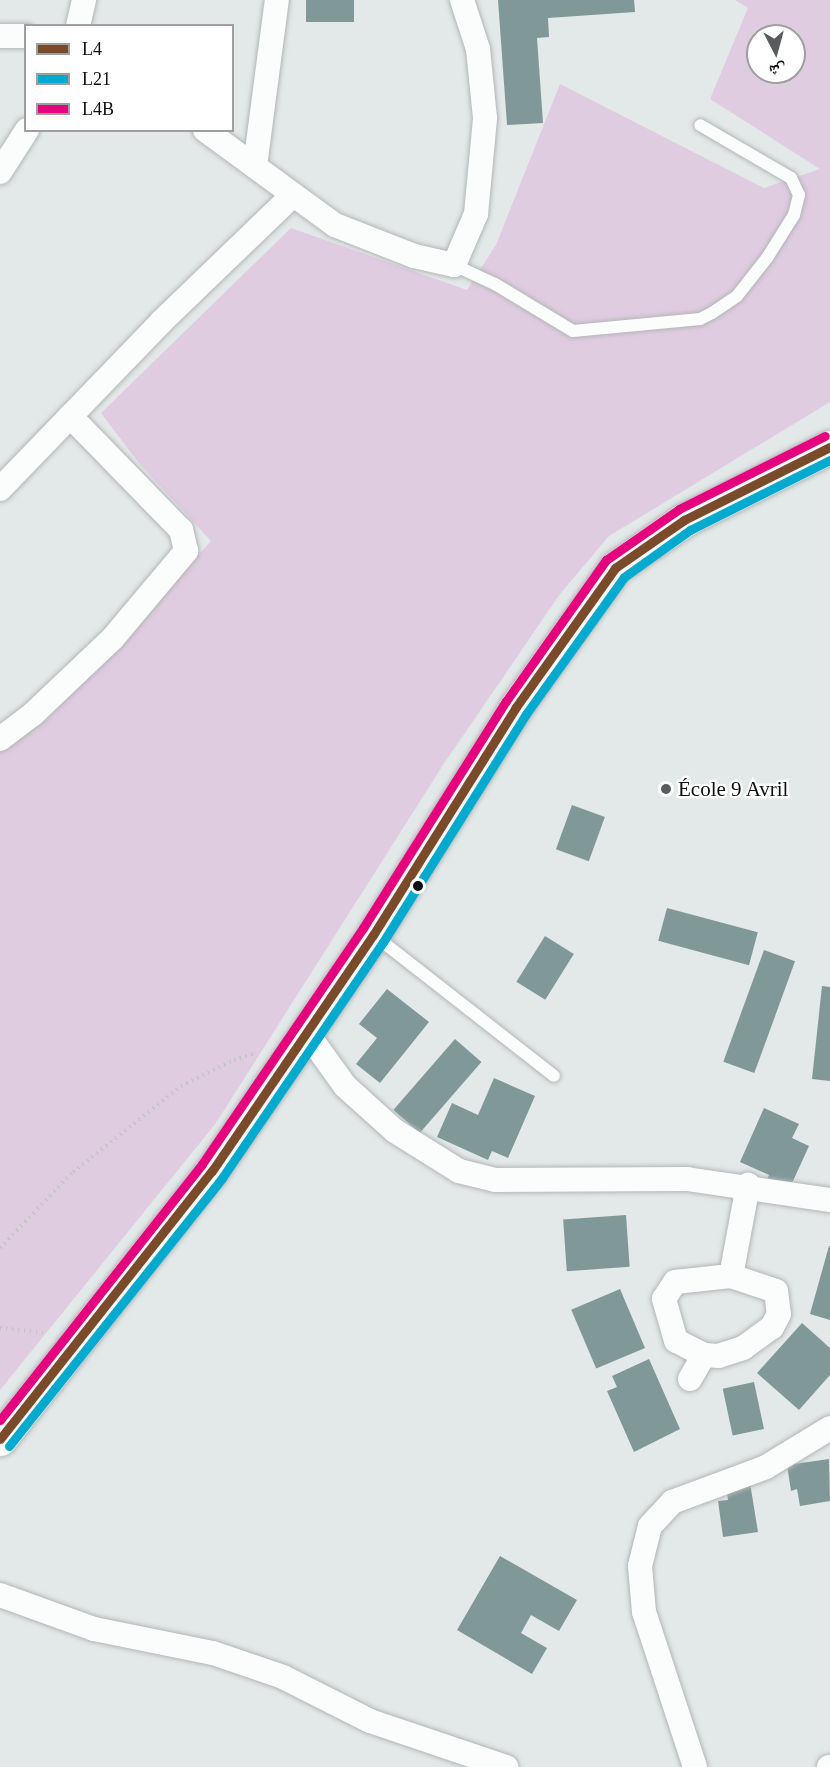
<!DOCTYPE html>
<html>
<head>
<meta charset="utf-8">
<style>
	body { margin:0 }
	#map { position:relative; width:830px; height:1767px; overflow:hidden; background:#e3e8e8; font-family:"Times New Roman","Noto Naskh Arabic",serif }
	div>[style] { position:absolute }
	.green>* { inset:0; background:#e0cce1 }
	.building>* { inset:0; background:#819899; transform-origin:0 0 }
	.path>* { height:4px; margin-top:-2px; transform-origin:0; background:repeating-linear-gradient(90deg,#c4c6c6 0 1.5px,transparent 0 6px) }
	.roads { filter:drop-shadow(0 0 2px #b3b6b6) drop-shadow(0 0 2px #b3b6b6) }
	.service>* { height:12px; margin:-6px; padding:0 6px; transform-origin:6px; border-radius:6px; background:#fbfcfc }
	.minor>* { height:24px; margin:-12px; padding:0 12px; transform-origin:12px; border-radius:12px; background:#fbfcfc }
	.secondary>* { height:33px; margin:-16.5px; padding:0 16.5px; transform-origin:16.5px; border-radius:16.5px; background:#fbfcfc }
	.bus-1>* { height:9px; margin:-4.5px; padding:0 4.5px; transform-origin:4.5px; border-radius:4.5px; background:#7a4b2a }
	.bus-2>* { height:9px; margin:-4.5px; padding:0 4.5px; transform-origin:4.5px; border-radius:4.5px; background:#00a9ce }
	.bus-3>* { height:9px; margin:-4.5px; padding:0 4.5px; transform-origin:4.5px; border-radius:4.5px; background:#e5007d }
	.dots>* { width:16px; height:16px; translate:-50% -50%; box-sizing:border-box; border:3px solid #fff; border-radius:50% }
	span { translate:-50% -50%; white-space:nowrap; text-align:center; line-height:1.15; -webkit-text-stroke:4.5px #fff; paint-order:stroke }
	.poi-label { font-size:21px; color:#0d1010 }
	.left { translate:0 -50%; text-align:left }
	.legend { position:absolute; left:24px; top:24px; width:210px; height:108px; box-sizing:border-box; background:#fff; border:2px solid #9e9f9f; margin:0; padding:8px 10px; list-style:none; font-size:18px; color:#0d1010 }
	.legend li { display:flex; align-items:center; gap:12px; height:30px }
	.legend b { width:30px; border:2px solid #9e9f9f }
	.north { position:absolute; left:746px; top:24px; width:60px; height:60px; box-sizing:border-box; background:#fff; border:2px solid #9e9f9f; border-radius:50%; rotate:174deg; font-size:16px; font-weight:700; line-height:24px; text-align:center; color:#0d1010 }
	.north::after { content:''; display:block; margin:auto; width:21px; height:27px; background:#585c5c; clip-path:polygon(50% 0,100% 100%,50% 72%,0 100%) }
</style>
</head>
<body>
<div id="map">
	<div class="green">
		<i style="clip-path:polygon(evenodd,735px 0,830px 0,830px 402px,609px 536px,560px 594px,443px 765px,216px 1123px,0 1390px,0 746px,48px 719px,211px 541px,138px 462px,101px 413px,291px 228px,467px 290px,496px 245px,560px 84px,764px 188px,820px 169px,710px 99px,748px 8px,735px 0,758px 36px,794px 36px,794px 72px,758px 72px,758px 36px)"></i>
	</div>
	<div class="building">
		<i style="left:306px;top:0;width:48px;height:22px"></i>
		<i style="clip-path:polygon(498px 0,634px 0,635px 12px,548px 18px,549px 37px,537px 38px,543px 123px,507px 125px)"></i>
		<i style="left:572px;top:805px;width:35px;height:47px;rotate:20deg"></i>
		<i style="left:667px;top:908px;width:94px;height:34px;rotate:15deg"></i>
		<i style="left:545px;top:936px;width:34px;height:54px;rotate:32deg"></i>
		<i style="left:764px;top:950px;width:33px;height:119px;rotate:20deg"></i>
		<i style="clip-path:polygon(822px 986px,830px 987px,830px 1081px,812px 1079px)"></i>
		<i style="clip-path:polygon(387px 989px,429px 1022px,380px 1083px,356px 1064px,377px 1038px,359px 1024px)"></i>
		<i style="left:455px;top:1039px;width:35px;height:94px;rotate:41deg"></i>
		<i style="clip-path:polygon(494px 1078px,535px 1096px,508px 1158px,492px 1151px,488px 1160px,437px 1137px,452px 1103px,478px 1115px)"></i>
		<i style="clip-path:polygon(764px 1108px,799px 1124px,792px 1138px,809px 1146px,788px 1192px,766px 1182px,769px 1175px,740px 1162px)"></i>
		<i style="left:626px;top:1215px;width:52px;height:63px;rotate:86deg"></i>
		<i style="clip-path:polygon(829px 1246px,830px 1246px,830px 1320px,810px 1314px)"></i>
		<i style="left:620px;top:1289px;width:64px;height:53px;rotate:67deg"></i>
		<i style="clip-path:polygon(802px 1323px,830px 1348px,830px 1375px,799px 1410px,757px 1373px)"></i>
		<i style="clip-path:polygon(649px 1359px,680px 1429px,634px 1452px,607px 1391px,617px 1387px,612px 1376px)"></i>
		<i style="left:754px;top:1382px;width:48px;height:32px;rotate:78deg"></i>
		<i style="clip-path:polygon(829px 1459px,830px 1501px,800px 1506px,797px 1489px,791px 1491px,787px 1465px)"></i>
		<i style="clip-path:polygon(750px 1483px,758px 1532px,723px 1537px,718px 1501px,728px 1500px,726px 1487px)"></i>
		<i style="clip-path:polygon(500px 1556px,577px 1600px,559px 1631px,531px 1615px,521px 1633px,547px 1648px,532px 1674px,457px 1630px)"></i>
	</div>
	<div class="path">
		<i style="left:0;top:1248px;width:105px;rotate:-46.2deg"></i>
		<i style="left:73px;top:1172px;width:138px;rotate:-38.5deg"></i>
		<i style="left:181px;top:1086px;width:59px;rotate:-26.1deg"></i>
		<i style="left:234px;top:1060px;width:19px;rotate:-18deg"></i>
		<i style="left:252px;top:1054px;width:6px;rotate:31deg"></i>
		<i style="left:0;top:1328px;width:47px;rotate:6.1deg"></i>
	</div>
	<div class="roads">
		<div class="service">
			<i style="left:454px;top:265px;width:45px;rotate:24.9deg"></i>
			<i style="left:495px;top:284px;width:91px;rotate:31.1deg"></i>
			<i style="left:573px;top:331px;width:128px;rotate:-5.4deg"></i>
			<i style="left:700px;top:319px;width:13px;rotate:-27deg"></i>
			<i style="left:712px;top:313px;width:30px;rotate:-34deg"></i>
			<i style="left:737px;top:296px;width:48px;rotate:-51.7deg"></i>
			<i style="left:767px;top:258px;width:51px;rotate:-57.9deg"></i>
			<i style="left:794px;top:215px;width:21px;rotate:-76deg"></i>
			<i style="left:799px;top:195px;width:19px;rotate:-115deg"></i>
			<i style="left:791px;top:178px;width:105px;rotate:-149.8deg"></i>
			<i style="left:375px;top:936px;width:227px;rotate:38deg"></i>
		</div>
		<div class="minor">
			<i style="left:78px;top:26px;width:27px;rotate:-77deg"></i>
			<i style="left:0;top:36px;width:26px"></i>
			<i style="left:205px;top:130px;width:161px;rotate:36.2deg"></i>
			<i style="left:335px;top:225px;width:85px;rotate:21.4deg"></i>
			<i style="left:414px;top:256px;width:41px;rotate:12.7deg"></i>
			<i style="left:454px;top:265px;width:56px;rotate:-66.7deg"></i>
			<i style="left:476px;top:214px;width:96px;rotate:-84.6deg"></i>
			<i style="left:485px;top:118px;width:69px;rotate:-95.8deg"></i>
			<i style="left:478px;top:49px;width:52px;rotate:-108.1deg"></i>
			<i style="left:255px;top:166px;width:167px;rotate:-82.5deg"></i>
			<i style="left:0;top:172px;width:50px;rotate:-57.3deg"></i>
			<i style="left:0;top:489px;width:232px;rotate:-46deg"></i>
			<i style="left:161px;top:322px;width:182px;rotate:-43.9deg"></i>
			<i style="left:0;top:739px;width:41px;rotate:-37.1deg"></i>
			<i style="left:33px;top:714px;width:110px;rotate:-43.5deg"></i>
			<i style="left:113px;top:638px;width:114px;rotate:-50deg"></i>
			<i style="left:186px;top:551px;width:22px;rotate:-103deg"></i>
			<i style="left:181px;top:530px;width:159px;rotate:-134.2deg"></i>
			<i style="left:307px;top:1033px;width:65px;rotate:54.4deg"></i>
			<i style="left:345px;top:1086px;width:67px;rotate:42deg"></i>
			<i style="left:395px;top:1131px;width:75px;rotate:32deg"></i>
			<i style="left:459px;top:1171px;width:37px;rotate:14deg"></i>
			<i style="left:495px;top:1180px;width:192px;rotate:-0.3deg"></i>
			<i style="left:687px;top:1179px;width:145px;rotate:8.4deg"></i>
			<i style="left:731px;top:1276px;width:47px;rotate:18.4deg"></i>
			<i style="left:776px;top:1291px;width:23px;rotate:83deg"></i>
			<i style="left:779px;top:1314px;width:15px;rotate:118deg"></i>
			<i style="left:772px;top:1327px;width:36px;rotate:144deg"></i>
			<i style="left:743px;top:1348px;width:25px;rotate:162deg"></i>
			<i style="left:719px;top:1356px;width:15px;rotate:-176deg"></i>
			<i style="left:704px;top:1355px;width:31px;rotate:-153deg"></i>
			<i style="left:676px;top:1341px;width:44px;rotate:-105.9deg"></i>
			<i style="left:664px;top:1299px;width:20px;rotate:-57deg"></i>
			<i style="left:675px;top:1282px;width:56px;rotate:-6.1deg"></i>
			<i style="left:731px;top:1276px;width:93px;rotate:-79.4deg"></i>
			<i style="left:690px;top:1379px;width:28px;rotate:-60deg"></i>
			<i style="left:0;top:1595px;width:100px;rotate:19.9deg"></i>
			<i style="left:94px;top:1629px;width:121px;rotate:11.4deg"></i>
			<i style="left:213px;top:1653px;width:74px;rotate:18.9deg"></i>
			<i style="left:283px;top:1677px;width:97px;rotate:26.8deg"></i>
			<i style="left:370px;top:1721px;width:144px;rotate:18.7deg"></i>
			<i style="left:695px;top:1767px;width:163px;rotate:-108.2deg"></i>
			<i style="left:644px;top:1612px;width:46px;rotate:-95deg"></i>
			<i style="left:640px;top:1566px;width:41px;rotate:-76deg"></i>
			<i style="left:650px;top:1526px;width:33px;rotate:-47deg"></i>
			<i style="left:672px;top:1502px;width:100px;rotate:-20.4deg"></i>
			<i style="left:766px;top:1467px;width:75px;rotate:-31.4deg"></i>
			<i style="left:829px;top:1767px;width:1px"></i>
		</div>
		<div class="secondary">
			<i style="left:0;top:1439px;width:342px;rotate:-51.7deg"></i>
			<i style="left:212px;top:1171px;width:286px;rotate:-55.7deg"></i>
			<i style="left:373px;top:935px;width:269px;rotate:-57.9deg"></i>
			<i style="left:516px;top:707px;width:171px;rotate:-54.5deg"></i>
			<i style="left:615px;top:568px;width:84px;rotate:-34.8deg"></i>
			<i style="left:684px;top:520px;width:163px;rotate:-26.6deg"></i>
		</div>
	</div>
	<div class="bus-1">
		<i style="left:0;top:1439px;width:342px;rotate:-51.7deg"></i>
		<i style="left:212px;top:1171px;width:286px;rotate:-55.7deg"></i>
		<i style="left:373px;top:935px;width:269px;rotate:-57.9deg"></i>
		<i style="left:516px;top:707px;width:171px;rotate:-54.5deg"></i>
		<i style="left:615px;top:568px;width:84px;rotate:-34.8deg"></i>
		<i style="left:684px;top:520px;width:163px;rotate:-26.6deg"></i>
	</div>
	<div class="bus-2">
		<i style="left:9px;top:1446px;width:342px;rotate:-51.5deg"></i>
		<i style="left:222px;top:1178px;width:286px;rotate:-55.7deg"></i>
		<i style="left:383px;top:942px;width:269px;rotate:-57.9deg"></i>
		<i style="left:526px;top:714px;width:168px;rotate:-54.4deg"></i>
		<i style="left:624px;top:577px;width:81px;rotate:-35.5deg"></i>
		<i style="left:690px;top:530px;width:157px;rotate:-26.6deg"></i>
	</div>
	<div class="bus-3">
		<i style="left:0;top:1420px;width:326px;rotate:-51.7deg"></i>
		<i style="left:202px;top:1164px;width:286px;rotate:-55.7deg"></i>
		<i style="left:363px;top:928px;width:268px;rotate:-57.8deg"></i>
		<i style="left:506px;top:701px;width:173px;rotate:-54.7deg"></i>
		<i style="left:606px;top:560px;width:89px;rotate:-34.9deg"></i>
		<i style="left:679px;top:509px;width:163px;rotate:-26.6deg"></i>
	</div>
	<div class="dots">
		<i style="left:666px;top:789px;background:#585c5c"></i>
		<i style="left:418px;top:886px;background:#0d1010"></i>
	</div>
	<div class="poi-label">
		<span class="left" style="left:678px;top:789px">École 9 Avril</span>
	</div>
	<ul class="legend">
	<li><b style="height:8px;background:#7a4b2a"></b>L4</li>
	<li><b style="height:8px;background:#00a9ce"></b>L21</li>
	<li><b style="height:8px;background:#e5007d"></b>L4B</li>
	</ul>
	<div class="north">ش</div>
</div>
</body>
</html>
